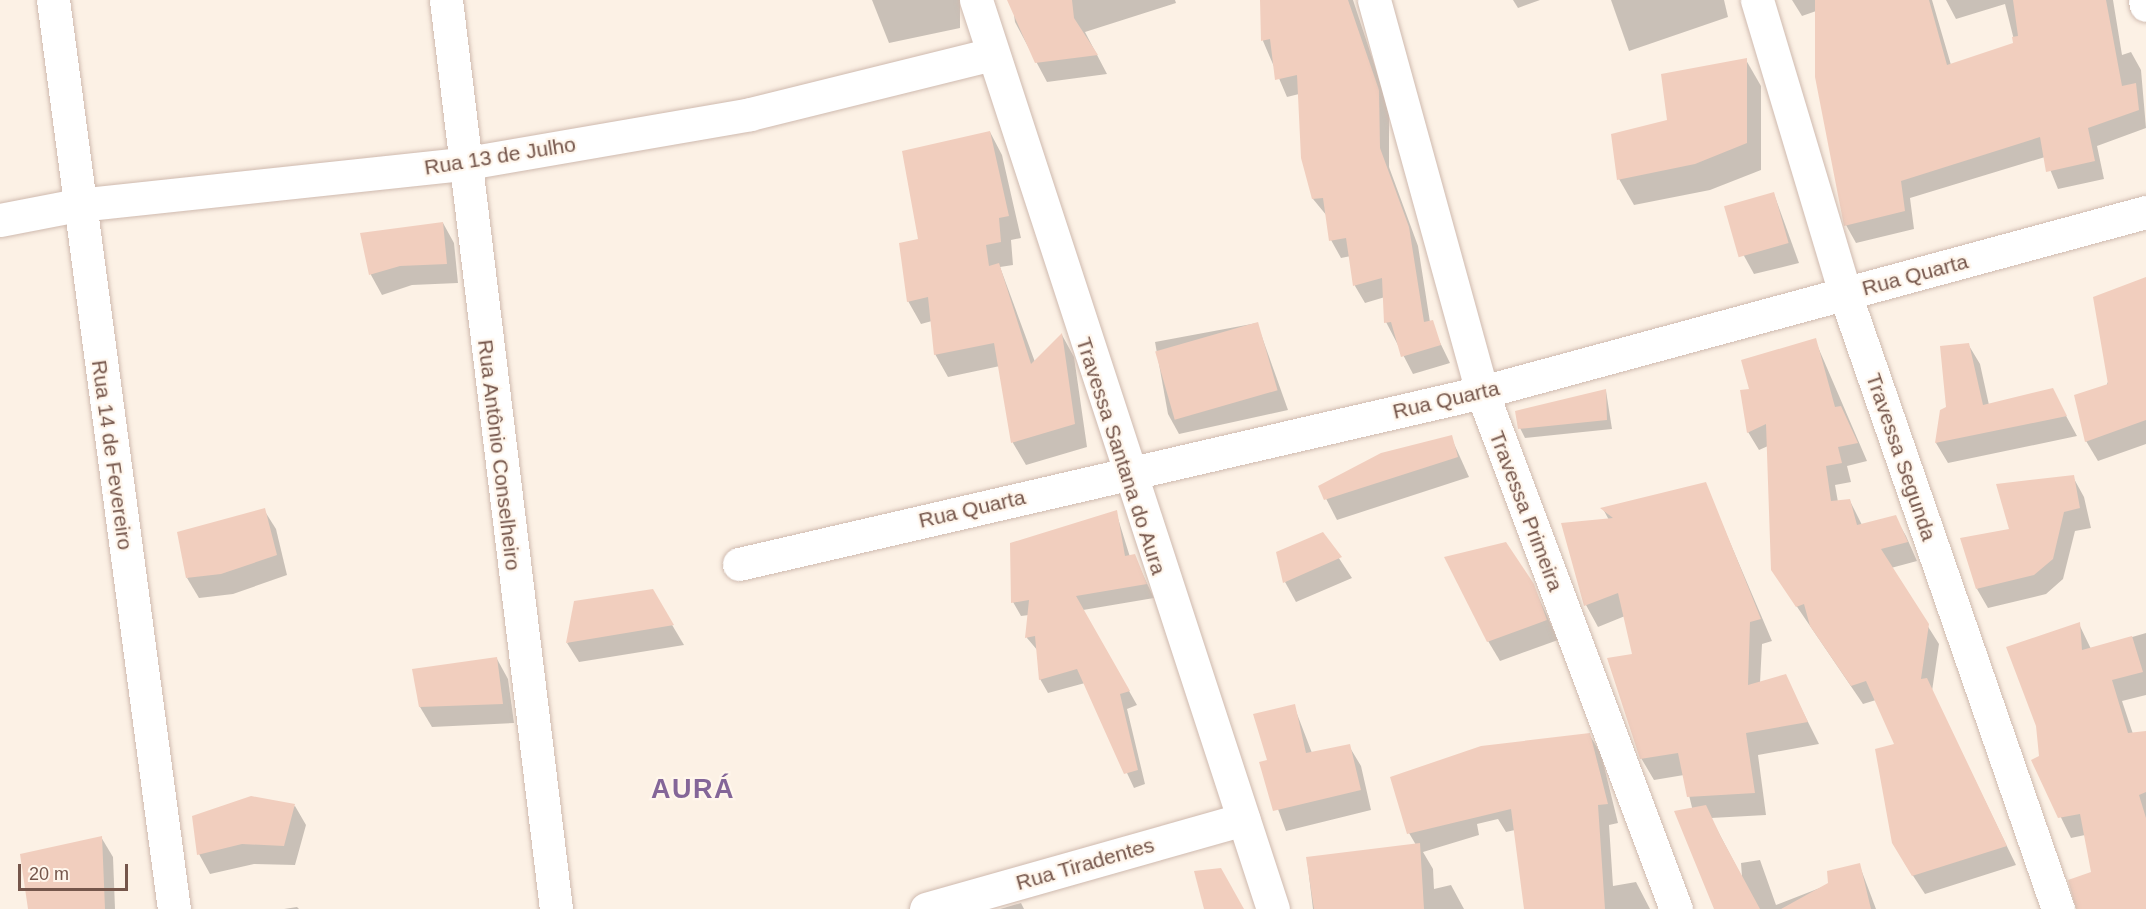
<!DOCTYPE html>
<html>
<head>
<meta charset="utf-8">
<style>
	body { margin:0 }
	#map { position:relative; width:2146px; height:909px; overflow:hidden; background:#fcf1e5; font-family:Helvetica,sans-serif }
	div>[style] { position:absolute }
	.shadow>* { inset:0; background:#0003 }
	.building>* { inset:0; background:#f1cebe; transform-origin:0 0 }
	.roads { filter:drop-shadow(0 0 2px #cfbaaf) drop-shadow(0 0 2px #cfbaaf) }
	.street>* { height:33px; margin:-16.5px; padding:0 16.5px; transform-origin:16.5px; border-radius:16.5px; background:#fff }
	.secondary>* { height:33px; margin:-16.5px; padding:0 16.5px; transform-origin:16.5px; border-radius:16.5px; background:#fff }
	span { translate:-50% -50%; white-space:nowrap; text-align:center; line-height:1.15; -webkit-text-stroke:4.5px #fff6ec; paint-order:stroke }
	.street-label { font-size:21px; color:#75564b }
	.district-label { font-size:27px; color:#846698; font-weight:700; letter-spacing:1.5px }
	.scale { position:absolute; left:18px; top:864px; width:110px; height:27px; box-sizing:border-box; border:3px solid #75564b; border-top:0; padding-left:8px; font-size:18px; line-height:21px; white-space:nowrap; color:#75564b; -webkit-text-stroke:4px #fff6ec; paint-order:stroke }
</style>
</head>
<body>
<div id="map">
	<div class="shadow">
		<i style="clip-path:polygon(872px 0,960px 0,960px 28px,889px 43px)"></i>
		<i style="clip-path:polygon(1012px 0,1175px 0,1176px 3px,1085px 32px,1107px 74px,1047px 82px,1015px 22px)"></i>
		<i style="clip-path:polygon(1262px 0,1353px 0,1389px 109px,1389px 167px,1418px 246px,1430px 322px,1450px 363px,1413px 374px,1386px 322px,1385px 297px,1365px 303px,1355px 286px,1351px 256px,1341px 258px,1331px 240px,1327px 216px,1313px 199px,1299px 94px,1287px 97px,1263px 41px)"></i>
		<i style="clip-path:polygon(1513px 0,1540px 0,1518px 8px)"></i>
		<i style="clip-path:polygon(1611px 0,1724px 0,1728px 17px,1629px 51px)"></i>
		<i style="clip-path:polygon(1792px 0,1932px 0,1951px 65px,2015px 44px,2005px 4px,1956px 19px,1946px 0,2113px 0,2122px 55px,2131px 52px,2141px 70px,2146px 128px,2097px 146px,2104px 179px,2058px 189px,2045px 157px,1910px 198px,1914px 229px,1856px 243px,1846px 225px,1819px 10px,1802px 16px)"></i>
		<i style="clip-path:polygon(1746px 60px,1761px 86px,1761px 170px,1710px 190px,1634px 205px,1619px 179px,1668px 121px)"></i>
		<i style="clip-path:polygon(990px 132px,1002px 155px,1021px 238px,1011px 240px,1013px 265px,1000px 267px,1035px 362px,1062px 335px,1074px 357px,1087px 447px,1026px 465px,1013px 443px,1000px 366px,948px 377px,935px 354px,932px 321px,921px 324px,908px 301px,920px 241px)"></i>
		<i style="clip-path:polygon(1774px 194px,1799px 263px,1754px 274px,1743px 254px)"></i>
		<i style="clip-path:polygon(443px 223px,454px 243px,458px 283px,412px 285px,382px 295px,371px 275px,362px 234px)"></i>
		<i style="clip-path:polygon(2146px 279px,2146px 444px,2098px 461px,2086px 441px)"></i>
		<i style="clip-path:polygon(1257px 323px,1288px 410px,1179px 434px,1168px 414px,1155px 342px)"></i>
		<i style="clip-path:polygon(1815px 340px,1867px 461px,1847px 466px,1851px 482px,1835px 485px,1838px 502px,1850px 501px,1862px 525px,1895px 517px,1906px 536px,1917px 561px,1891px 568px,1939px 644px,1932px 691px,2016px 865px,1925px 894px,1904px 862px,1896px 745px,1876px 700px,1863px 704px,1772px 570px,1768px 446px,1759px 450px,1748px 432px,1751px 391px)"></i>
		<i style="clip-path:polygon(1968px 344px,1980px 364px,1989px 405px,2052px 390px,2077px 436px,1948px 463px,1936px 443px,1941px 411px,1948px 408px)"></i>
		<i style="clip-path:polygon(1606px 391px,1612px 429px,1525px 438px,1520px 428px)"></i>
		<i style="clip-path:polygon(1451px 437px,1469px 477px,1337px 520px,1320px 487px)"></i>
		<i style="clip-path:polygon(2073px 477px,2084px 497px,2091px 528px,2075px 531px,2063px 579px,2046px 594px,1988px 608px,1977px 589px,2011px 530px)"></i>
		<i style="clip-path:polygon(1705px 484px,1772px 641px,1762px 644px,1760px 683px,1785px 676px,1819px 744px,1758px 755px,1766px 815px,1711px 818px,1742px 877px,1741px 863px,1760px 860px,1776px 905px,1830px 884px,1859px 864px,1876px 909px,1717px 909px,1684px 775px,1654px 780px,1641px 758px,1634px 655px,1625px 616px,1598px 627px,1586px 605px,1609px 520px,1603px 509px)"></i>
		<i style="clip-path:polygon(264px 510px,276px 529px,287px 575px,233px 594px,199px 598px,187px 578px)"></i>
		<i style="clip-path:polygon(1116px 512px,1130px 557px,1134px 556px,1154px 598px,1083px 610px,1137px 705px,1127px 709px,1145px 784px,1134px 788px,1085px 683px,1048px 693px,1040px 679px,1038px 651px,1027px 638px,1029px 615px,1021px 616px,1013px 602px)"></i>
		<i style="clip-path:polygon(1323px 534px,1352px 578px,1296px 602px,1285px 582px)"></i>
		<i style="clip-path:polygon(1533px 585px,1558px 640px,1500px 661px,1488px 641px)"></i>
		<i style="clip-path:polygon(652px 591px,684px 645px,579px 662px,567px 643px)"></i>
		<i style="clip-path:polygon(2079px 624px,2091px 649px,2146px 633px,2146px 695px,2122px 701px,2133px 734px,2146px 733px,2146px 909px,2076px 909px,2092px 873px,2085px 835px,2071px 838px,2033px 760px,2041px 757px)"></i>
		<i style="clip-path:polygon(497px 659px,508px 679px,514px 723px,432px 727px,420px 707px)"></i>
		<i style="clip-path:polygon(1294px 706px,1312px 753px,1349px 746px,1361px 766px,1371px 810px,1286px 831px,1261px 763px,1269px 762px)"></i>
		<i style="clip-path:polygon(1589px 734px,1601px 754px,1618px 823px,1609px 825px,1613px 886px,1636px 882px,1650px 909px,1529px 909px,1515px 830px,1506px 832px,1498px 819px,1477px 824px,1479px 835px,1423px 852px,1433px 869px,1434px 889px,1451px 885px,1464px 909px,1313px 909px,1307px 859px,1416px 845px,1409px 833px)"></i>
		<i style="clip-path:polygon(295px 806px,306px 825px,295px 865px,254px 864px,210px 874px,199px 854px)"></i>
		<i style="clip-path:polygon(101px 837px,113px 857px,115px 909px,29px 909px)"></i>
		<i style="clip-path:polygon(1021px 903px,1024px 909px,1000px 909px)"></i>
		<i style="clip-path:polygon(297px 907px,299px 909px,284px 909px)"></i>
	</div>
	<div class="building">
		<i style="clip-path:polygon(1007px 0,1072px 0,1074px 18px,1098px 55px,1035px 63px)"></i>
		<i style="clip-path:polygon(1260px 0,1348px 0,1379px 90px,1380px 148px,1409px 227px,1424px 322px,1433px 320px,1441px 345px,1401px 357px,1391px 322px,1384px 323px,1382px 278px,1353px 286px,1346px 238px,1329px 241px,1323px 198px,1312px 199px,1301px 158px,1297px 75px,1275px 80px,1270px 39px,1261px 41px)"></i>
		<i style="clip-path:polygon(1815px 0,1929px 0,1947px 65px,2013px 43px,2012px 37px,2018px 36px,2013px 0,2106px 0,2122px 86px,2136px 83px,2139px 110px,2088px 128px,2095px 161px,2046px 172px,2040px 137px,1901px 181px,1905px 211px,1844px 226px,1815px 77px)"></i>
		<i style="clip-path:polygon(1747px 58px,1747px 143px,1695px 164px,1617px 180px,1611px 134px,1667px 120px,1661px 74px)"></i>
		<i style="clip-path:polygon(990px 131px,1009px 216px,999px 218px,1001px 242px,986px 245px,989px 266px,999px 263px,1031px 364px,1062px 333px,1075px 424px,1011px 443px,994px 343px,934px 355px,928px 297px,907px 302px,899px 243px,918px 239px,902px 151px)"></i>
		<i style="left:1774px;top:192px;width:53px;height:52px;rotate:74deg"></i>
		<i style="clip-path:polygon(443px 222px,447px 264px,400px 266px,369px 275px,360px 233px)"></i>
		<i style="clip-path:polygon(2146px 277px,2146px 420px,2085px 442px,2074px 395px,2108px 384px,2093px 297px)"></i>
		<i style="left:1258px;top:322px;width:71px;height:107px;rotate:74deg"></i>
		<i style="clip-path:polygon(1816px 338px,1835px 407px,1841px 406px,1858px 443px,1838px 447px,1842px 463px,1826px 466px,1831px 501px,1850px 499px,1857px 525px,1896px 515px,1908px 542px,1881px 549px,1929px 624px,1921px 679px,1927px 678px,2007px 846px,1912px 876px,1892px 843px,1875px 749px,1894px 744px,1866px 681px,1851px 686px,1810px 626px,1804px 604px,1796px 607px,1771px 570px,1766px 424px,1747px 433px,1740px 390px,1749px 389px,1741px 360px)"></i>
		<i style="clip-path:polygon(1969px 343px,1983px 405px,2053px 388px,2067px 416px,1935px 443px,1940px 410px,1946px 407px,1940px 346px)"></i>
		<i style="clip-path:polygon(1606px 389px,1607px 420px,1518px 429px,1515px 411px)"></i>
		<i style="clip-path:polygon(1452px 435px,1458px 457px,1324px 500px,1318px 486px,1381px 453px)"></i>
		<i style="clip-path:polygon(2074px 475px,2080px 508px,2064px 512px,2053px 559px,2034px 575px,1976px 589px,1960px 538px,2009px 529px,1996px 484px)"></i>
		<i style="clip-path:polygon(1706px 482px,1761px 619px,1750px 622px,1748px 685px,1786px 674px,1808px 722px,1746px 733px,1755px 793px,1687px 797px,1678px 753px,1640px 759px,1607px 658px,1632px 654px,1618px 593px,1584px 606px,1561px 523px,1613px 518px,1600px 508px)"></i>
		<i style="clip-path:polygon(265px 508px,277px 555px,221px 574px,186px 578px,177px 532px)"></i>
		<i style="clip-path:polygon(1117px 510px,1125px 556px,1135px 554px,1147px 584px,1076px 596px,1130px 691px,1120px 694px,1138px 770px,1124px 774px,1077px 669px,1039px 680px,1035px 636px,1025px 638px,1029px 600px,1011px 603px,1010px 543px)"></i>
		<i style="clip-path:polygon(1323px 532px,1342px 557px,1283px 583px,1276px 552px)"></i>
		<i style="clip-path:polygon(1506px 542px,1534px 584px,1547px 620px,1487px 642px,1444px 557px)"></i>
		<i style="clip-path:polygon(653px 589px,674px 625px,566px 643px,574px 601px)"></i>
		<i style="clip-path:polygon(2080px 622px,2082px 650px,2132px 636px,2143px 672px,2112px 680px,2128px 733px,2146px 731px,2146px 792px,2139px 795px,2146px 818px,2146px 909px,2076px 909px,2068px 880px,2091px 872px,2080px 814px,2058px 818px,2031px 760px,2039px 756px,2036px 726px,2006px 647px)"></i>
		<i style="clip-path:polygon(497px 657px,503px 704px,419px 707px,412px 669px)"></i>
		<i style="clip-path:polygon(1295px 704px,1306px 753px,1350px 744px,1361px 790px,1273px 811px,1259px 762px,1267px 760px,1253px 714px)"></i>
		<i style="clip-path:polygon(1590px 733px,1608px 804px,1598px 805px,1605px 909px,1524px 909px,1511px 809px,1407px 834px,1390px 777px,1481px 746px)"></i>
		<i style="clip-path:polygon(251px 796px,295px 804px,284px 846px,242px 844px,197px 855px,192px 816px)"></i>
		<i style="clip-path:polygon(1706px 805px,1721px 837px,1760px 909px,1714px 909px,1674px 811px)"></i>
		<i style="clip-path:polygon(102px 836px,105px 909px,28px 909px,20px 854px)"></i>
		<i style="clip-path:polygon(1420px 843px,1424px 909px,1314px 909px,1306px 857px)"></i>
		<i style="clip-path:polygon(1860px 863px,1871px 909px,1781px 909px,1828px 883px,1827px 871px)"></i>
		<i style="clip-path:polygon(1221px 868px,1244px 909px,1204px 909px,1194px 871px)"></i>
	</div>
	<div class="roads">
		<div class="street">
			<i style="left:53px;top:0;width:917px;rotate:82.42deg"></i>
			<i style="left:446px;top:0;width:916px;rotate:83.1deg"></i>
			<i style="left:1374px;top:0;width:407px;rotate:74.6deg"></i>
			<i style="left:1482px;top:392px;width:552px;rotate:69.43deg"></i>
			<i style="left:1757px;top:0;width:307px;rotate:73.3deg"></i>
			<i style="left:1845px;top:294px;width:651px;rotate:70.9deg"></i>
			<i style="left:2145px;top:0;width:5px;rotate:79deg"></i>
			<i style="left:0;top:220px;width:79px;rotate:-10.9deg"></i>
			<i style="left:78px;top:205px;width:386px;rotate:-6.1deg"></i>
			<i style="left:462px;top:164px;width:292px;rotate:-9.8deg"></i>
			<i style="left:750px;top:114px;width:250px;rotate:-13.9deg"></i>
			<i style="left:739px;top:564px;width:763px;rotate:-13.03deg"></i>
			<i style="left:1482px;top:392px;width:688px;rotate:-15.17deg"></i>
			<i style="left:926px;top:909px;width:330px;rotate:-15.8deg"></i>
		</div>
		<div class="secondary">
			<i style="left:976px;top:0;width:956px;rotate:71.91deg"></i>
		</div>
	</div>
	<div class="street-label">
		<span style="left:500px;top:156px;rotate:-9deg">Rua 13 de Julho</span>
		<span style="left:1915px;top:275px;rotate:-15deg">Rua Quarta</span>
		<span style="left:1446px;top:400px;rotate:-13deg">Rua Quarta</span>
		<span style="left:112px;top:455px;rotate:82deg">Rua 14 de Fevereiro</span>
		<span style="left:499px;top:455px;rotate:83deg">Rua Antônio Conselheiro</span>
		<span style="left:1121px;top:456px;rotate:72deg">Travessa Santana do Aura</span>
		<span style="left:1901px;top:457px;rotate:71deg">Travessa Segunda</span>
		<span style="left:972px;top:509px;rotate:-13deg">Rua Quarta</span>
		<span style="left:1526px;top:511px;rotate:69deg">Travessa Primeira</span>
		<span style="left:1085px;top:864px;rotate:-16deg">Rua Tiradentes</span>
	</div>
	<div class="district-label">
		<span style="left:693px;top:790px">AURÁ</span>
	</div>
	<div class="scale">20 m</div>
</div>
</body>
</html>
